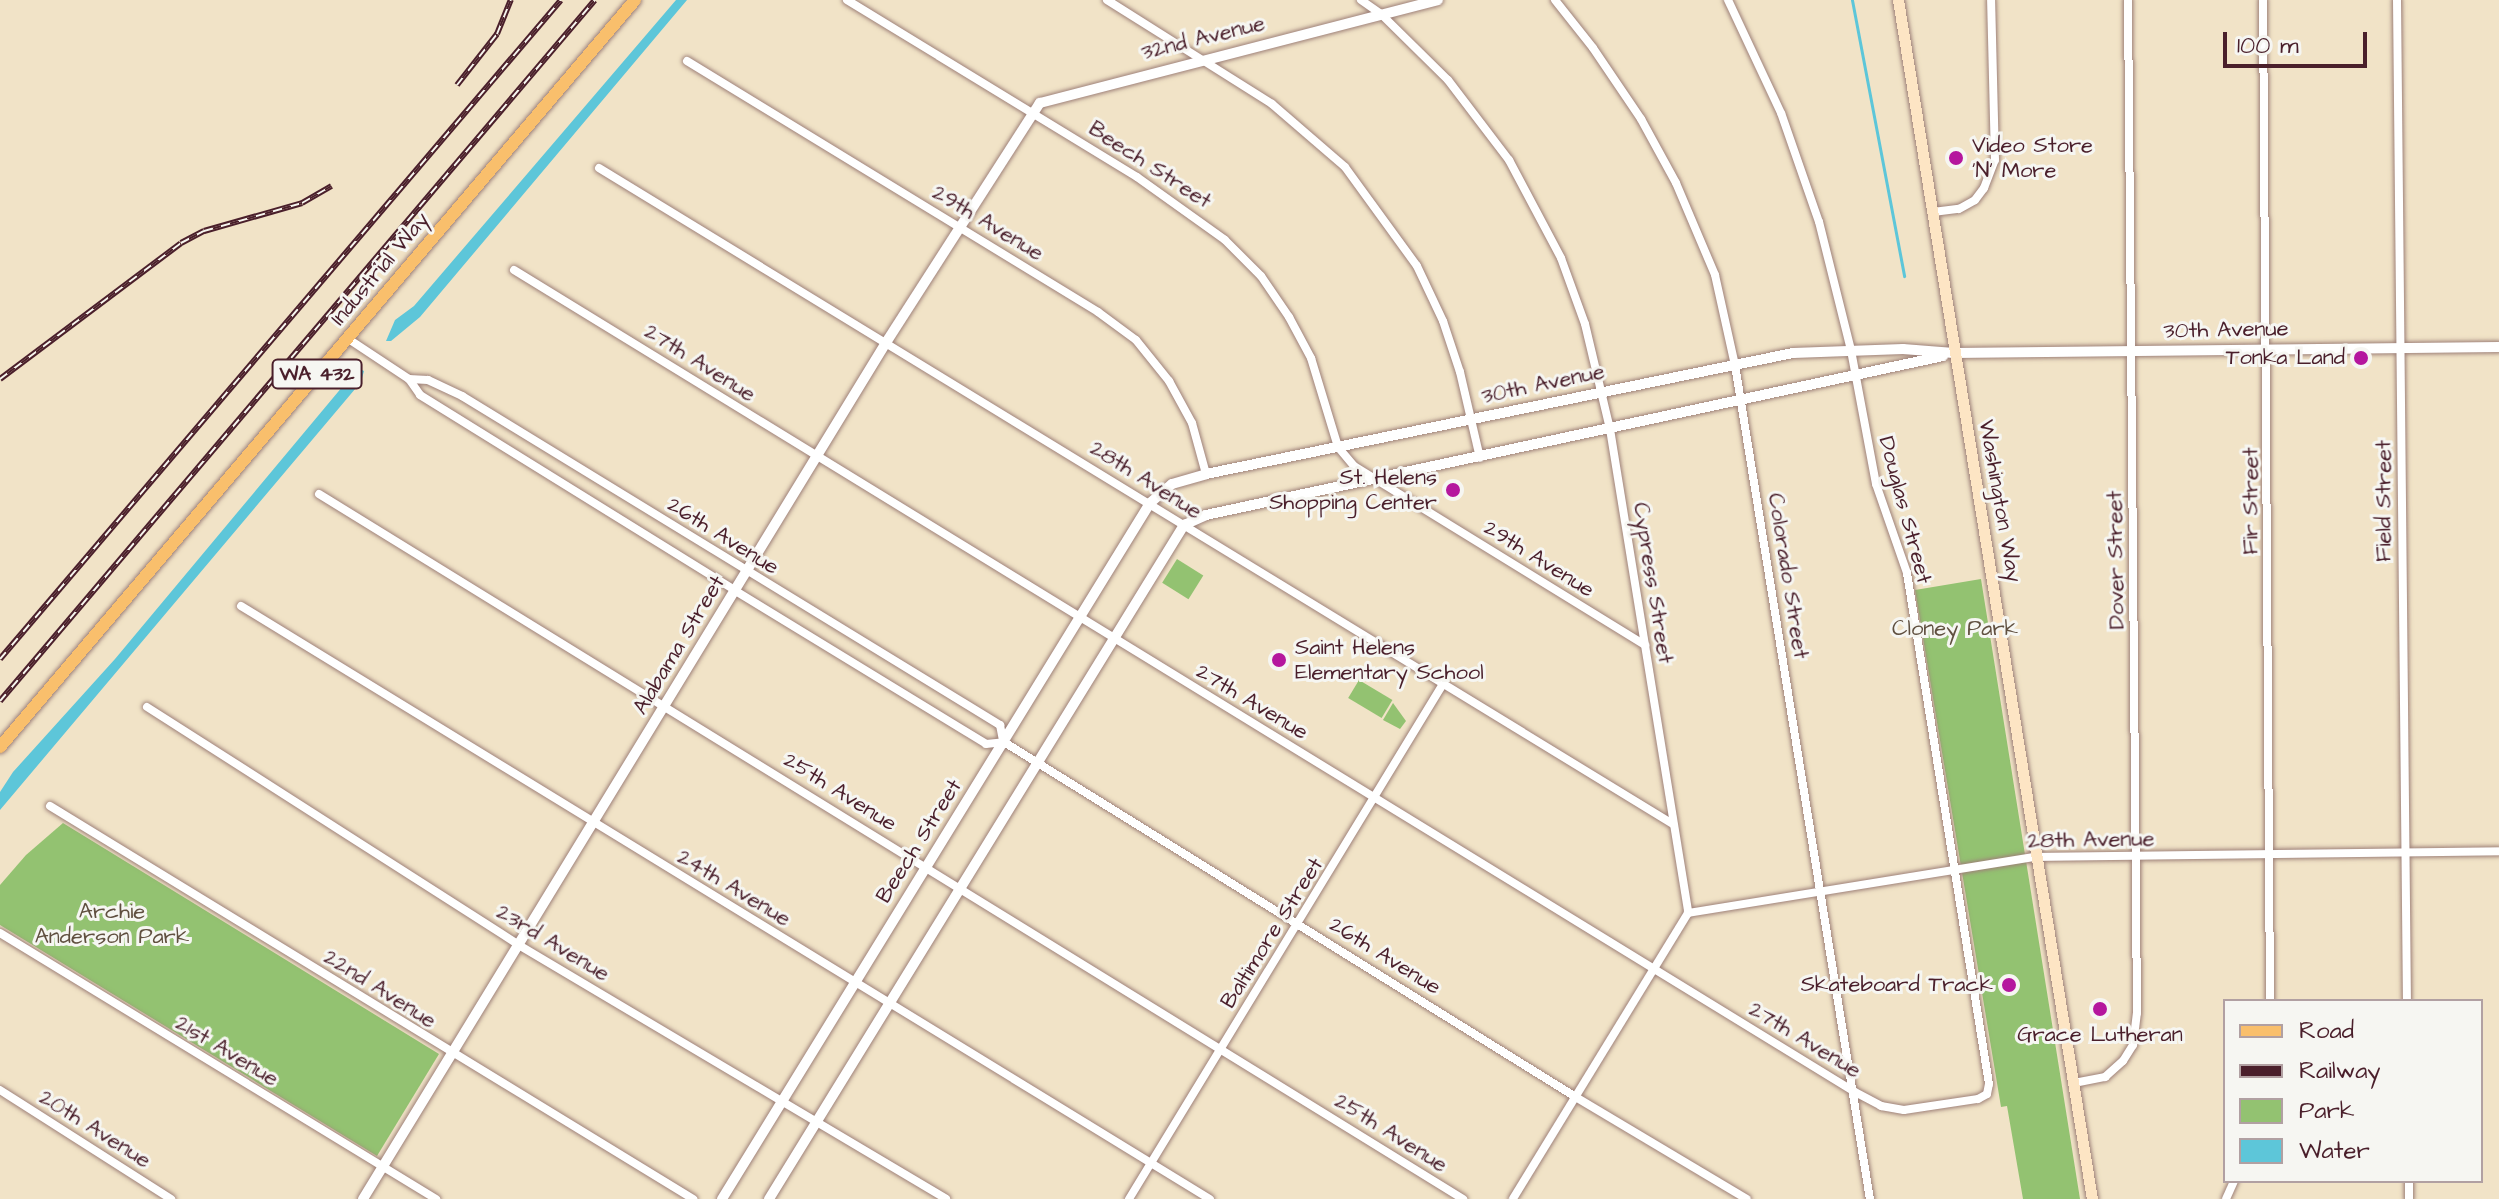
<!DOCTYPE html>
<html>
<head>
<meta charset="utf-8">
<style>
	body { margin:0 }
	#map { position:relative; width:2499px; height:1199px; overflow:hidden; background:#f1e3c7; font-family:"Architects Daughter",sans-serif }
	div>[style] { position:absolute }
	.green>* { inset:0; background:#93c271; transform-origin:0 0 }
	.water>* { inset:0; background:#5dc6d9 }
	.stream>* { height:3px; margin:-1.5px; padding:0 1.5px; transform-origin:1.5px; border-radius:1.5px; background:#5dc6d9 }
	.roads { filter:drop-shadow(0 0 2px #9e8179) drop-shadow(0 0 2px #9e8179) }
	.minor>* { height:8px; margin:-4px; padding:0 4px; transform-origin:4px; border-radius:4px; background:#fff }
	.tertiary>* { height:10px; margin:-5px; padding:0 5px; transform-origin:5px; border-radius:5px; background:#fff }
	.secondary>* { height:11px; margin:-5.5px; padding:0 5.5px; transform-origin:5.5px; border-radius:5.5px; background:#fde5c4 }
	.primary>* { height:12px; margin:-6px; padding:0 6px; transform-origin:6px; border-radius:6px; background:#f9bf6c }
	.rail>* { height:6px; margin-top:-3px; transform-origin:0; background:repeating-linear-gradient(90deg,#f6f6f2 0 9px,#4a1f2b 0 18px); box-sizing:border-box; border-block:2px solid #4a1f2b }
	.dots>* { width:22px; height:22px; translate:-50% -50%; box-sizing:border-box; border:4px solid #f6f6f2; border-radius:50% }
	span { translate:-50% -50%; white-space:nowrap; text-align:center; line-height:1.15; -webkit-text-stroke:6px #f6f6f2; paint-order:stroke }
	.shield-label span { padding:2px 6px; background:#f6f6f2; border:2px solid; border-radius:6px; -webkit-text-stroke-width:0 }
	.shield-label { font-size:20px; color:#4a1f2b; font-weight:700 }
	.street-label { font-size:22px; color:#4a1f2b }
	.poi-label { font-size:22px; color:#4a1f2b }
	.left { translate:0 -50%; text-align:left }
	.right { translate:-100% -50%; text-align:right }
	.park-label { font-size:22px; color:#605040 }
	.legend { position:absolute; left:2223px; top:999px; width:260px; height:184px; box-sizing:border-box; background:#f6f6f2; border:2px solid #b1a0a2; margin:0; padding:10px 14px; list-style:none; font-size:24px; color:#4a1f2b }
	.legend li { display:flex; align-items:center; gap:16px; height:40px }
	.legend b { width:40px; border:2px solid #b1a0a2 }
	.scale { position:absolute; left:2223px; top:32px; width:144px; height:36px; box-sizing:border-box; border:4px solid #4a1f2b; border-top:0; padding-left:10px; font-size:24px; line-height:28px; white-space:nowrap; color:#4a1f2b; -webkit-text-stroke:6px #f6f6f2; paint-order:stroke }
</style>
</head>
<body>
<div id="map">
	<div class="green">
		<i style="left:1177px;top:559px;width:31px;height:28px;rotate:32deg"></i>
		<i style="clip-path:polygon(1981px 579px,2080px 1199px,2023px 1199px,2007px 1106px,2001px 1107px,1915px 590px)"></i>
		<i style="left:1359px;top:680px;width:39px;height:21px;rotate:31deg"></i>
		<i style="clip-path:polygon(1393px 703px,1406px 721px,1400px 729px,1383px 720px)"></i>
		<i style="clip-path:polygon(63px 823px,439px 1054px,377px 1156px,0 925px,0 885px,26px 855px)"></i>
	</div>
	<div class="water">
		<i style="clip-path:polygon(676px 0,687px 0,420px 317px,391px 341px,386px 341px,395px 320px,414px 306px)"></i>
		<i style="clip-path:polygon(358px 368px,364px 371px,361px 382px,0 810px,0 792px,13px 772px,115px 659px)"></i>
	</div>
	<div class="stream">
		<i style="left:1852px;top:0;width:281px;rotate:79.3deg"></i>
	</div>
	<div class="roads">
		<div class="minor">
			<i style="left:847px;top:0;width:340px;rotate:31.4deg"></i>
			<i style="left:1137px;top:177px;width:108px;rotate:35.6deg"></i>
			<i style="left:1225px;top:240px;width:51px;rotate:45deg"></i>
			<i style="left:1261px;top:276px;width:50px;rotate:55.7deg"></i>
			<i style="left:1289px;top:317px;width:47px;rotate:61.8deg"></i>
			<i style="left:1311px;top:358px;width:93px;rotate:73.1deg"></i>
			<i style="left:1338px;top:447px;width:25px;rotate:50deg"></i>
			<i style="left:1354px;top:466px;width:342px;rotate:31.6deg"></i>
			<i style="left:1107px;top:0;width:195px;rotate:32.2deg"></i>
			<i style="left:1272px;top:104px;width:96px;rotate:40.8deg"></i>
			<i style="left:1345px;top:167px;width:122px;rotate:54deg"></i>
			<i style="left:1417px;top:266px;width:61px;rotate:64.7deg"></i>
			<i style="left:1443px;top:321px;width:54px;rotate:71.6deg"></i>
			<i style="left:1460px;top:372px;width:88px;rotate:76.9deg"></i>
			<i style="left:1361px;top:0;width:24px;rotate:35deg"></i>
			<i style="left:1381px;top:14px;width:94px;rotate:44.6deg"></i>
			<i style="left:1448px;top:80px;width:101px;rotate:52.7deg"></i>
			<i style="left:1509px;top:160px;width:111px;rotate:62deg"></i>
			<i style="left:1561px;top:258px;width:70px;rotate:70deg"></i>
			<i style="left:1585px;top:324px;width:108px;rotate:76.6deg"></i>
			<i style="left:1610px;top:429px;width:490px;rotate:80.8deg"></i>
			<i style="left:1688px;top:913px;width:335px;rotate:121.5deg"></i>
			<i style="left:1555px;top:0;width:61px;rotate:51.6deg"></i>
			<i style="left:1593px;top:48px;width:86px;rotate:55.9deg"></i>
			<i style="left:1641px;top:119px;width:73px;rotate:61.3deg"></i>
			<i style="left:1676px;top:183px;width:100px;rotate:67deg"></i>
			<i style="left:1715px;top:275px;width:92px;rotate:77.5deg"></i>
			<i style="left:1735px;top:365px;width:845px;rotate:80.81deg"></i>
			<i style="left:2263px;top:0;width:1001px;rotate:89.6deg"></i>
			<i style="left:2397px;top:0;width:1001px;rotate:89.43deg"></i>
			<i style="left:687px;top:61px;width:482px;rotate:31.4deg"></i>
			<i style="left:1098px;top:312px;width:47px;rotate:36.4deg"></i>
			<i style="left:1136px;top:340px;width:53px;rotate:51.2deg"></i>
			<i style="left:1169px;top:381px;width:48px;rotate:61.3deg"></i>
			<i style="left:1192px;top:423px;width:53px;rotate:74.6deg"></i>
			<i style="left:599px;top:168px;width:1258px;rotate:31.42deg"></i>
			<i style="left:1933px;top:212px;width:26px;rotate:-7deg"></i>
			<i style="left:1959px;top:209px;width:18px;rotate:-29deg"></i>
			<i style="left:1975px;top:200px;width:15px;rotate:-53deg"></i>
			<i style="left:1984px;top:188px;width:30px;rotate:-69deg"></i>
			<i style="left:1995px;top:160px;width:160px;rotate:-91.4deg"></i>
			<i style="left:514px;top:270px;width:1573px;rotate:31.51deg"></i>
			<i style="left:1855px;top:1092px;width:30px;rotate:28deg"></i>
			<i style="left:1881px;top:1106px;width:23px;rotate:10deg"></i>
			<i style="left:1904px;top:1110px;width:75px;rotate:-8.5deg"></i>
			<i style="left:1978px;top:1099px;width:10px;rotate:-29deg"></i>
			<i style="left:1987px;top:1094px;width:10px;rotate:-79deg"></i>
			<i style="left:1989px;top:1084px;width:518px;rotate:-99.12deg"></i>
			<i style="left:1907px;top:573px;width:94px;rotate:-109.2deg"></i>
			<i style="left:1876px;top:484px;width:136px;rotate:-100.6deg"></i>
			<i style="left:1851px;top:350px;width:132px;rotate:-104deg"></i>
			<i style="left:1819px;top:222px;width:115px;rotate:-109.2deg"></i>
			<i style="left:1781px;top:113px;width:125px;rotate:-115.1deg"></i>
			<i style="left:347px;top:338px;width:74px;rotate:33.5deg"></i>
			<i style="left:409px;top:379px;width:19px;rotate:55deg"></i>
			<i style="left:420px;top:395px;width:370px;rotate:31.8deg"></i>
			<i style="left:734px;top:590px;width:295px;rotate:31.4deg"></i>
			<i style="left:986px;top:744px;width:18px;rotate:-6deg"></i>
			<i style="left:1004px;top:742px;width:671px;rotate:31.84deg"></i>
			<i style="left:1574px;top:1096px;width:201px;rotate:30.8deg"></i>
			<i style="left:409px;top:379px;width:19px;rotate:3deg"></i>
			<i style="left:428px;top:380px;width:38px;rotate:25deg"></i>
			<i style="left:462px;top:396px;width:631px;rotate:31.45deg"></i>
			<i style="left:1000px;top:725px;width:16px;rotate:79deg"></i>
			<i style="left:319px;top:494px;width:1344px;rotate:31.64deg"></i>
			<i style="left:241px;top:606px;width:1136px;rotate:31.47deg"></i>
			<i style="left:147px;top:707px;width:439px;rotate:32.6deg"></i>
			<i style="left:517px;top:944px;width:499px;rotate:30.7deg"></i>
			<i style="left:50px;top:806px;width:754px;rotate:31.43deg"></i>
			<i style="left:1688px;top:913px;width:351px;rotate:-9.2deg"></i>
			<i style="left:2035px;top:857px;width:464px;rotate:-0.7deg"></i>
			<i style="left:0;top:933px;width:511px;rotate:31.39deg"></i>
			<i style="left:2074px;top:1083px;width:32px;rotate:-11deg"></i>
			<i style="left:2105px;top:1077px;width:24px;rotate:-42deg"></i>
			<i style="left:2123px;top:1061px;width:19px;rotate:-58deg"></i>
			<i style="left:2133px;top:1045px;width:32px;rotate:-83deg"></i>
			<i style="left:2137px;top:1013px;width:1013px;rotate:-90.51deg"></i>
			<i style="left:0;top:1090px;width:203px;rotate:32.5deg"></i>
			<i style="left:2409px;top:1181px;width:18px;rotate:90deg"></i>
			<i style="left:1129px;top:1199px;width:603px;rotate:-58.63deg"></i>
			<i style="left:2226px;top:1199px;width:20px;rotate:-66deg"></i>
		</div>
		<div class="tertiary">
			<i style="left:363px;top:1199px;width:1005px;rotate:-58.59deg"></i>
			<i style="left:887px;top:341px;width:283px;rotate:-57.3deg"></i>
			<i style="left:1040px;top:103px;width:411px;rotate:-14.5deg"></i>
			<i style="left:722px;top:1199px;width:817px;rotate:-58.41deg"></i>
			<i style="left:1150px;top:503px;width:29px;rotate:-41deg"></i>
			<i style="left:1172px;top:484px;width:35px;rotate:-16deg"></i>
			<i style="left:1206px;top:474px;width:599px;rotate:-11.65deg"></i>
			<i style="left:1793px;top:353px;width:110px;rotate:-2.1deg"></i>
			<i style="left:1903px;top:349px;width:51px;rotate:4.5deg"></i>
			<i style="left:1954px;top:353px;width:545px;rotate:-0.63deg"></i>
			<i style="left:769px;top:1199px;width:792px;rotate:-58.38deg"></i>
			<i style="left:1184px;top:525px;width:24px;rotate:-24deg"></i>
			<i style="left:1206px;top:515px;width:754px;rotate:-12.17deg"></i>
		</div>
		<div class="secondary">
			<i style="left:1898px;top:0;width:1215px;rotate:80.81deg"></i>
		</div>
		<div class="primary">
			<i style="left:0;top:747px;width:980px;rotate:-49.63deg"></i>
		</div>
	</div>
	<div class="rail">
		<i style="left:457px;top:85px;width:65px;rotate:-51.9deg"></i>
		<i style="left:497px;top:34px;width:37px;rotate:-68deg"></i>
		<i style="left:0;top:379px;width:226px;rotate:-36.9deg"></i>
		<i style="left:181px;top:243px;width:26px;rotate:-28deg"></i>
		<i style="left:204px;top:231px;width:102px;rotate:-15.9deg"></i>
		<i style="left:302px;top:203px;width:34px;rotate:-30deg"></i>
		<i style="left:0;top:659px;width:865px;rotate:-49.59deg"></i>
		<i style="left:0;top:701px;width:919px;rotate:-49.68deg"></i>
	</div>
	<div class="dots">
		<i style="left:1956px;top:158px;background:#b5179e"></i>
		<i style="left:2361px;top:358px;background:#b5179e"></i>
		<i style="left:1453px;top:490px;background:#b5179e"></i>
		<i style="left:1279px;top:660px;background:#b5179e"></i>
		<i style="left:2009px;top:985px;background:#b5179e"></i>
		<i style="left:2100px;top:1009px;background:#b5179e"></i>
	</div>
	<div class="shield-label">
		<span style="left:317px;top:374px">WA 432</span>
	</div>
	<div class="street-label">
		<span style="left:1203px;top:38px;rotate:-14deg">32nd Avenue</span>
		<span style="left:1150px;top:165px;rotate:33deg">Beech Street</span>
		<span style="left:988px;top:223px;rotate:31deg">29th Avenue</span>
		<span style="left:380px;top:269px;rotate:-50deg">Industrial Way</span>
		<span style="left:2226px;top:330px;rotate:-1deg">30th Avenue</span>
		<span style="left:700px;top:363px;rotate:32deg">27th Avenue</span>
		<span style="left:1543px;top:384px;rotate:-12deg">30th Avenue</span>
		<span style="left:1146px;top:480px;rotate:32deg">28th Avenue</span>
		<span style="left:2000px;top:501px;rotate:80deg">Washington Way</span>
		<span style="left:2251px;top:501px;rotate:-90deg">Fir Street</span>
		<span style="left:2384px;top:501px;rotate:-90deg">Field Street</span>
		<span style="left:1905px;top:510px;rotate:75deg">Douglas Street</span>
		<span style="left:723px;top:536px;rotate:32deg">26th Avenue</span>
		<span style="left:1539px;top:559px;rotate:32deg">29th Avenue</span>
		<span style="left:2116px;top:560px;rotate:-91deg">Dover Street</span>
		<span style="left:1788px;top:576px;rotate:81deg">Colorado Street</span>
		<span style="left:1653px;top:583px;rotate:81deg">Cypress Street</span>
		<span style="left:679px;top:645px;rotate:-59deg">Alabama Street</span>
		<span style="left:1252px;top:702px;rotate:31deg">27th Avenue</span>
		<span style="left:840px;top:792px;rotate:32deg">25th Avenue</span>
		<span style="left:2091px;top:840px;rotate:-1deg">28th Avenue</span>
		<span style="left:919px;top:841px;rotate:-58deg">Beech Street</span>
		<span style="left:734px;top:888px;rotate:31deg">24th Avenue</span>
		<span style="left:1272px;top:933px;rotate:-58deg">Baltimore Street</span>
		<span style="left:553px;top:943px;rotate:31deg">23rd Avenue</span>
		<span style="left:1385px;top:956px;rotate:32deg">26th Avenue</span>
		<span style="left:380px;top:989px;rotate:32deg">22nd Avenue</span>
		<span style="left:1805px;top:1040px;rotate:31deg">27th Avenue</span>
		<span style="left:227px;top:1051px;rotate:31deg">21st Avenue</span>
		<span style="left:95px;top:1129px;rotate:32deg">20th Avenue</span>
		<span style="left:1391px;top:1133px;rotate:32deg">25th Avenue</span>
	</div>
	<div class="poi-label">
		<span class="left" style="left:1972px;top:158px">Video Store<br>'N' More</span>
		<span class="right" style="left:2345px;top:358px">Tonka Land</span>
		<span class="right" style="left:1437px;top:490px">St. Helens<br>Shopping Center</span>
		<span class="left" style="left:1295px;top:660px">Saint Helens<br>Elementary School</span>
		<span class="right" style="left:1993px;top:985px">Skateboard Track</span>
		<span style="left:2100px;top:1035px">Grace Lutheran</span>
	</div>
	<div class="park-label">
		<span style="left:1955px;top:629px">Cloney Park</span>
		<span style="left:112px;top:924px">Archie<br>Anderson Park</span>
	</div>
	<ul class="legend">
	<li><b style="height:10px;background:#f9bf6c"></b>Road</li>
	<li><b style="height:10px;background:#4a1f2b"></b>Railway</li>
	<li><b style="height:22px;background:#93c271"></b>Park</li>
	<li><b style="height:22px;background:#5dc6d9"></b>Water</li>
	</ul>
	<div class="scale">100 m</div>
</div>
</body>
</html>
